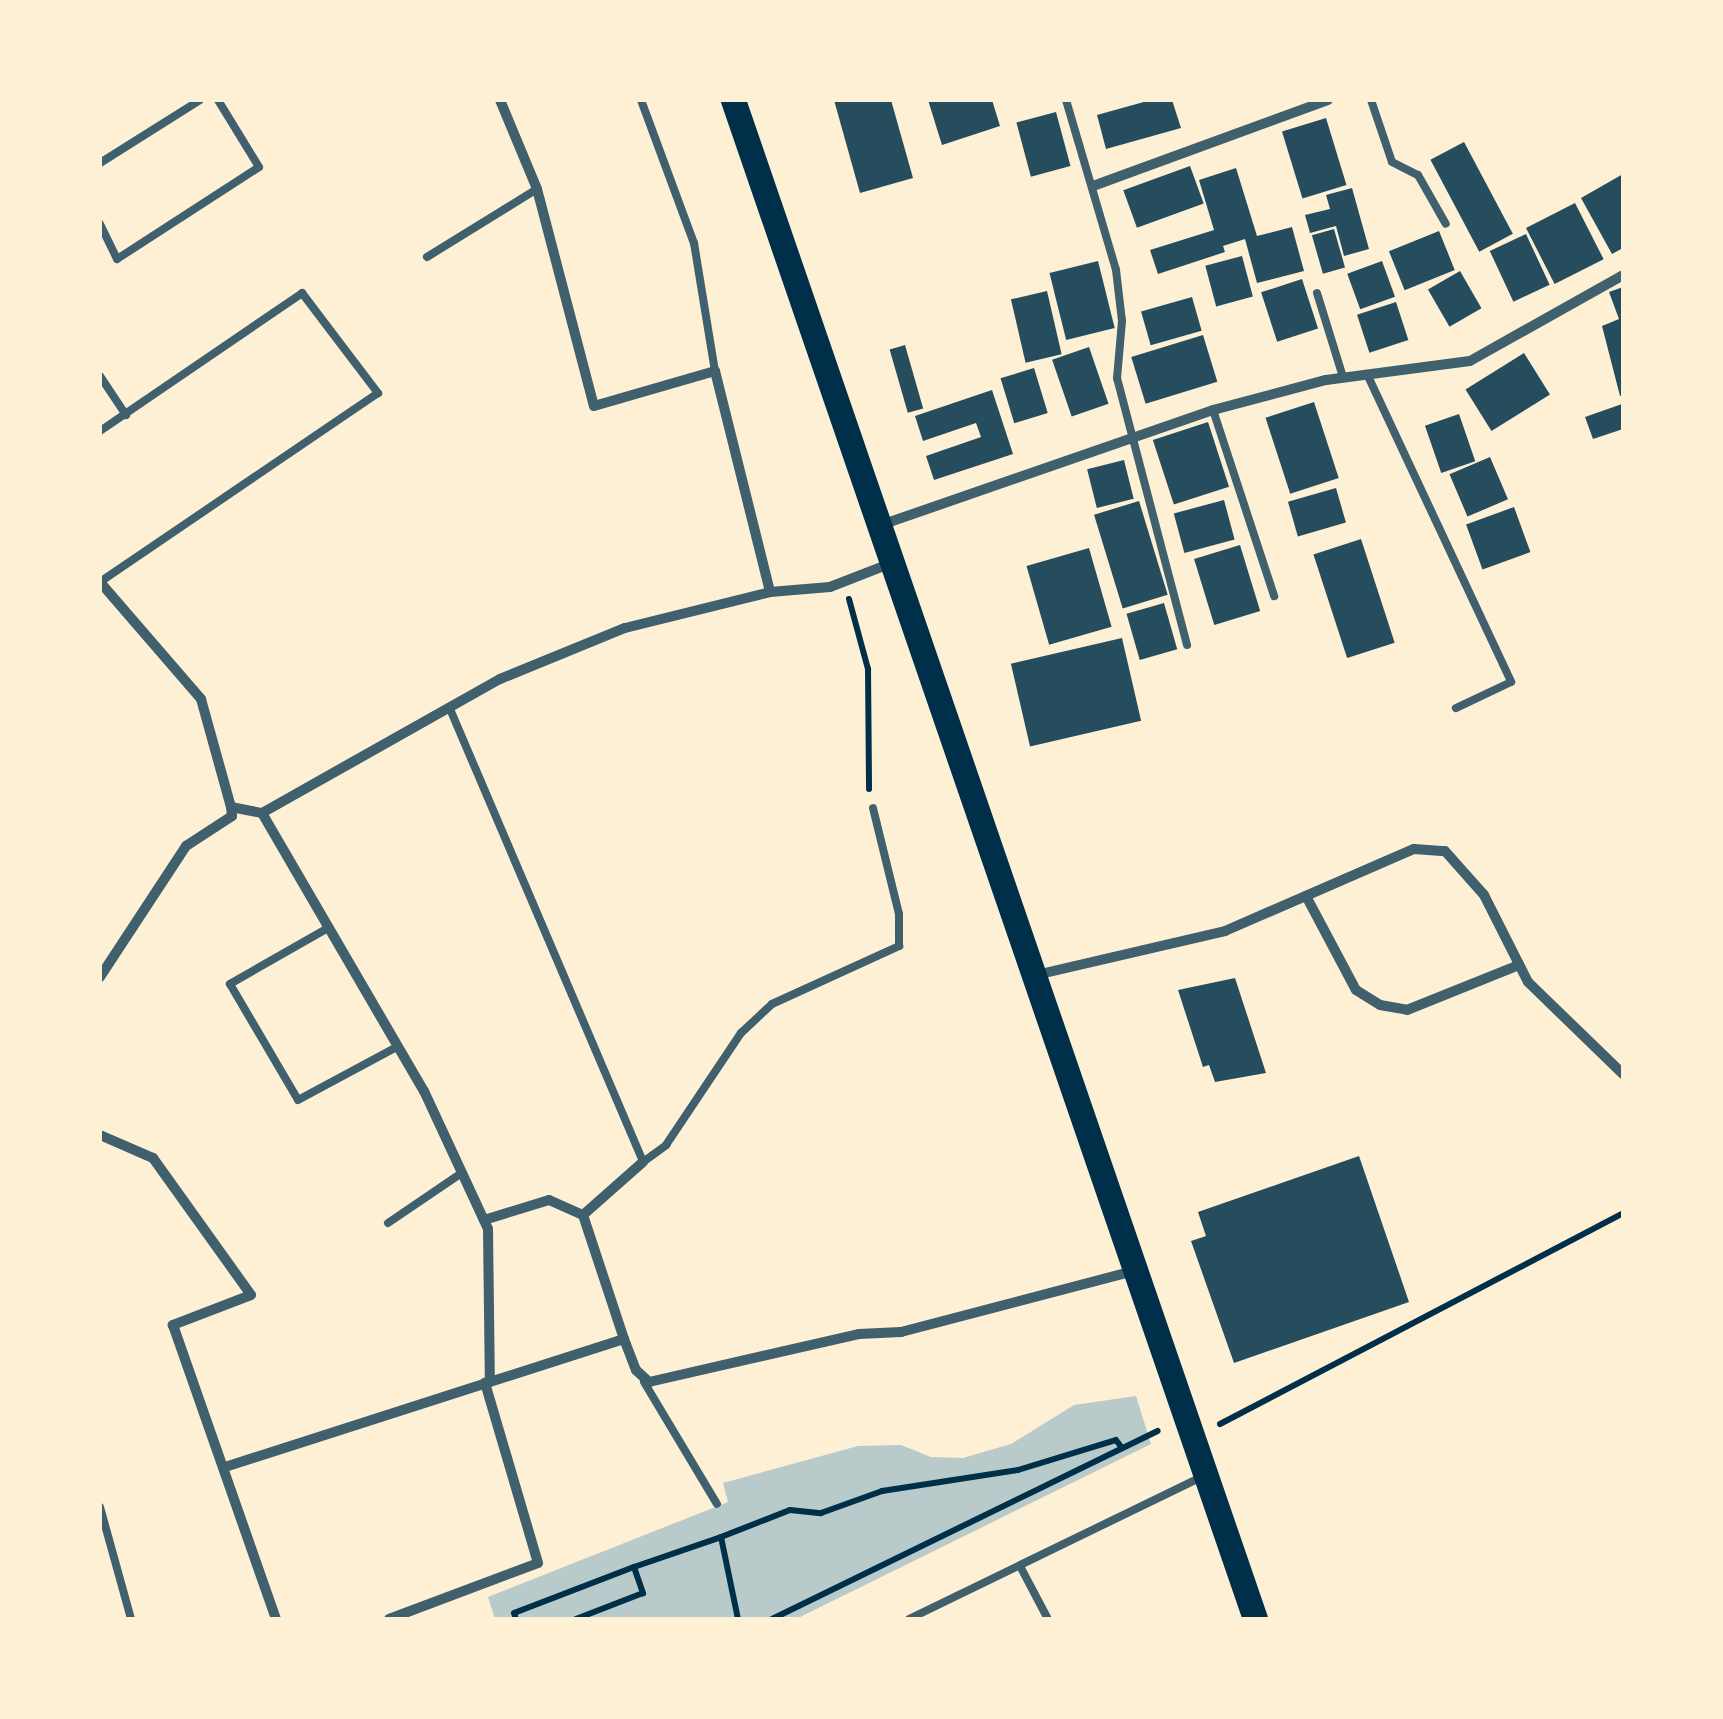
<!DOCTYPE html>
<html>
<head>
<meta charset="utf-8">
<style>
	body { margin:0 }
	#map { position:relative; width:1723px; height:1719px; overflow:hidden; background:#fdf0d5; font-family:Ubuntu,sans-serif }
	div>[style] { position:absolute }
	.green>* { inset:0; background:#b9caca }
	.building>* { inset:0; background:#264d5e; transform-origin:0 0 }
	.path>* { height:6px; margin:-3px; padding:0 3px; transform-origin:3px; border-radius:3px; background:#003049 }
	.service>* { height:8px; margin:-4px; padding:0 4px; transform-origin:4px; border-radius:4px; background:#3f606c }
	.minor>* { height:10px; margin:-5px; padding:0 5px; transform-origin:5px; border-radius:5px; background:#3f606c }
	.primary>* { height:25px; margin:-12.5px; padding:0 12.5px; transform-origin:12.5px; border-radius:12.5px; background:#003049 }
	span { translate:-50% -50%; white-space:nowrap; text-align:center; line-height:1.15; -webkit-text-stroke:9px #fdf0d5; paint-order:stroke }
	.frame { position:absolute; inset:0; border:102px solid #fdf0d5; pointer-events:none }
</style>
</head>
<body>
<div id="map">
	<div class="green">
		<i style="clip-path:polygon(1136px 1396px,1151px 1444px,796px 1619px,495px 1619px,488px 1597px,728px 1502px,723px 1483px,858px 1446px,901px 1445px,931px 1457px,963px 1458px,1011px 1444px,1074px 1405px)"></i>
	</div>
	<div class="building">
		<i style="clip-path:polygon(834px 100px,891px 100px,913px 178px,860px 193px)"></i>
		<i style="clip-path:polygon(928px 100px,992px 100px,1000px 126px,942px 145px)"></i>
		<i style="clip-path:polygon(1151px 100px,1172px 100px,1181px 128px,1106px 149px,1097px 115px)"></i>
		<i style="left:1056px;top:112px;width:56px;height:41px;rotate:75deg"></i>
		<i style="left:1326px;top:118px;width:70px;height:46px;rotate:73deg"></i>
		<i style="left:1464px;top:142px;width:104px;height:38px;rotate:62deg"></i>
		<i style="left:1190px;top:166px;width:40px;height:71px;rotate:70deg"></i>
		<i style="clip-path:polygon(1236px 168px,1257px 236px,1292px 227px,1304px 271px,1257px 283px,1245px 239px,1223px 246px,1225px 252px,1158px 274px,1150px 250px,1214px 230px,1199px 180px)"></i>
		<i style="clip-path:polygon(1623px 174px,1623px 248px,1612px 254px,1581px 198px)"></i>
		<i style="clip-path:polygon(1352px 188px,1369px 249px,1344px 256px,1336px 226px,1310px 233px,1305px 215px,1330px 209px,1326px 195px)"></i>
		<i style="left:1575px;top:203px;width:63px;height:55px;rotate:63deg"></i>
		<i style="left:1334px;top:229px;width:40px;height:23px;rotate:74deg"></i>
		<i style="left:1439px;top:231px;width:42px;height:54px;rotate:68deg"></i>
		<i style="left:1526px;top:234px;width:56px;height:40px;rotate:65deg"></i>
		<i style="left:1242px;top:256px;width:42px;height:38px;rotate:75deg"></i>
		<i style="left:1098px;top:261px;width:69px;height:50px;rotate:76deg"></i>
		<i style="left:1382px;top:261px;width:38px;height:37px;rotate:70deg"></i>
		<i style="left:1460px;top:271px;width:43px;height:37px;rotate:60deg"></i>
		<i style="left:1302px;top:279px;width:52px;height:43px;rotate:72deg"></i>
		<i style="clip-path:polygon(1623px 287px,1623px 395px,1620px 396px,1602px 326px,1619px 319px,1609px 292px)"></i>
		<i style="left:1047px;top:291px;width:65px;height:37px;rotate:77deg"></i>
		<i style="left:1192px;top:297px;width:35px;height:53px;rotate:74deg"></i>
		<i style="left:1396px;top:302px;width:40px;height:41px;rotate:72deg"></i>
		<i style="left:1203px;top:335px;width:49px;height:75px;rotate:73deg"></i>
		<i style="left:905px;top:345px;width:66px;height:16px;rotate:74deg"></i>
		<i style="left:1089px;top:347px;width:60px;height:39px;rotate:71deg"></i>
		<i style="left:1524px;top:353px;width:49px;height:69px;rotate:58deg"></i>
		<i style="left:1034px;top:368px;width:47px;height:35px;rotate:73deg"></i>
		<i style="clip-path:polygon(992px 390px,1013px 454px,934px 480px,926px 456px,981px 437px,976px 423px,923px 441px,915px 416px)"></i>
		<i style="left:1314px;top:402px;width:80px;height:51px;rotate:72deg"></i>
		<i style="clip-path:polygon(1622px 404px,1623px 429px,1593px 439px,1585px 417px)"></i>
		<i style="left:1459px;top:414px;width:50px;height:36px;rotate:71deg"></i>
		<i style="left:1208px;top:422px;width:68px;height:58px;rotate:72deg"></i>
		<i style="left:1490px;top:457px;width:46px;height:44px;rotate:67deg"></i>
		<i style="left:1124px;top:460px;width:40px;height:38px;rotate:76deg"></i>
		<i style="left:1336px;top:488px;width:36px;height:50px;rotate:74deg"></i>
		<i style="left:1224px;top:500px;width:41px;height:52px;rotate:75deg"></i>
		<i style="left:1139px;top:501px;width:98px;height:47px;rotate:73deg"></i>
		<i style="left:1514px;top:507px;width:48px;height:51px;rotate:70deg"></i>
		<i style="left:1361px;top:539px;width:109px;height:50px;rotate:72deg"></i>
		<i style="left:1240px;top:545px;width:69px;height:48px;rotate:73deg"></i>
		<i style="left:1089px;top:548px;width:82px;height:65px;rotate:74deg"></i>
		<i style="left:1164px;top:603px;width:48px;height:39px;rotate:74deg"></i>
		<i style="left:1122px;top:638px;width:85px;height:114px;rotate:77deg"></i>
		<i style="clip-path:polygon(1235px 978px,1266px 1073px,1215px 1082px,1209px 1065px,1203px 1067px,1178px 990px)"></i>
		<i style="clip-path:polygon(1359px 1156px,1409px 1302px,1234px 1363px,1191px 1241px,1206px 1236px,1198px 1212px)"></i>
	</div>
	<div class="path">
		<i style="left:849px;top:599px;width:73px;rotate:74.8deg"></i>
		<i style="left:868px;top:669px;width:120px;rotate:89.5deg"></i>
		<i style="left:1220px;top:1424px;width:455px;rotate:-27.6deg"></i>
		<i style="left:721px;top:1537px;width:74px;rotate:-21.4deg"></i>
		<i style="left:790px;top:1510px;width:31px;rotate:6deg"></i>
		<i style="left:821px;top:1513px;width:65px;rotate:-19.8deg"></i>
		<i style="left:882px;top:1491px;width:138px;rotate:-8.8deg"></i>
		<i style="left:1018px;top:1470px;width:102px;rotate:-17deg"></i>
		<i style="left:1116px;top:1440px;width:10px;rotate:53deg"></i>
		<i style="left:634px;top:1567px;width:92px;rotate:-19deg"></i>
		<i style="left:721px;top:1537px;width:84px;rotate:78.3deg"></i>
		<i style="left:516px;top:1619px;width:6px;rotate:-108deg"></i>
		<i style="left:514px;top:1613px;width:129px;rotate:-21deg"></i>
		<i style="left:634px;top:1567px;width:28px;rotate:71deg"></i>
		<i style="left:643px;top:1593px;width:72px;rotate:158.8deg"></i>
		<i style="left:772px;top:1619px;width:429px;rotate:-26deg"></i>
	</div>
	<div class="service">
		<i style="left:641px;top:100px;width:153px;rotate:69.7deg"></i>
		<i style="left:694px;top:243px;width:130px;rotate:80.7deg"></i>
		<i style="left:1066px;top:100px;width:177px;rotate:73.6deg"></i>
		<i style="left:1116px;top:270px;width:51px;rotate:83.3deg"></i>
		<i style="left:1122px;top:321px;width:57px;rotate:95deg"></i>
		<i style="left:1117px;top:378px;width:276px;rotate:75.3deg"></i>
		<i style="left:1371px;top:100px;width:65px;rotate:71.3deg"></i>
		<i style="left:1392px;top:162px;width:29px;rotate:27deg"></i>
		<i style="left:1418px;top:175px;width:56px;rotate:60.3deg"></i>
		<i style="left:100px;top:163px;width:118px;rotate:-32.2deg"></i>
		<i style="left:100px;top:224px;width:39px;rotate:64deg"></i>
		<i style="left:117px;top:259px;width:169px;rotate:-32.9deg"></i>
		<i style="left:259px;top:167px;width:79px;rotate:-121.5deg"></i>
		<i style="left:427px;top:257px;width:129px;rotate:-31.7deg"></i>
		<i style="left:1317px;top:293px;width:88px;rotate:72.8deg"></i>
		<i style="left:1367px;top:374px;width:340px;rotate:64.9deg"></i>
		<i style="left:1511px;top:682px;width:61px;rotate:154.7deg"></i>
		<i style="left:100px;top:376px;width:47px;rotate:56.3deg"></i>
		<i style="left:1213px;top:410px;width:196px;rotate:71.8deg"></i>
		<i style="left:100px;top:431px;width:245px;rotate:-34.3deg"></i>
		<i style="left:302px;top:293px;width:126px;rotate:52.8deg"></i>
		<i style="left:378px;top:393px;width:336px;rotate:145.8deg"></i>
		<i style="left:450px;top:709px;width:492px;rotate:66.9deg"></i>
		<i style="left:643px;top:1162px;width:29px;rotate:-36deg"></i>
		<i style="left:666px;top:1145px;width:135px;rotate:-56.2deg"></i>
		<i style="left:741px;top:1033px;width:42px;rotate:-43.1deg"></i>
		<i style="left:772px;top:1004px;width:140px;rotate:-24.5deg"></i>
		<i style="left:899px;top:946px;width:32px;rotate:-90deg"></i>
		<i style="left:899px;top:914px;width:109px;rotate:-103.8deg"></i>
		<i style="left:328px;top:928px;width:113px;rotate:150.3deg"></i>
		<i style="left:230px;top:984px;width:134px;rotate:59.6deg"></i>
		<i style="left:298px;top:1100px;width:112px;rotate:-28.2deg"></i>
		<i style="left:388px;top:1223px;width:87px;rotate:-34.2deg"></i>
		<i style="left:644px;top:1382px;width:142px;rotate:59.1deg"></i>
		<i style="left:100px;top:1507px;width:116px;rotate:74.5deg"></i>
		<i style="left:1020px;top:1566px;width:60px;rotate:62.2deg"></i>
		<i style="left:909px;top:1619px;width:326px;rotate:-25.9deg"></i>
	</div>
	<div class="minor">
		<i style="left:500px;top:100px;width:96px;rotate:67.4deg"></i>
		<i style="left:537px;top:189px;width:224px;rotate:75.3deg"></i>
		<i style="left:594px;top:406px;width:126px;rotate:-16.1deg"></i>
		<i style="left:715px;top:371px;width:228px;rotate:76deg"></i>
		<i style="left:1093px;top:186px;width:250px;rotate:-20.1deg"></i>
		<i style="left:881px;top:525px;width:351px;rotate:-19.1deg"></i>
		<i style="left:1213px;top:410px;width:117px;rotate:-14.9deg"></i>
		<i style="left:1326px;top:380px;width:145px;rotate:-7.5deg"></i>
		<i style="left:1470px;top:361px;width:176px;rotate:-29.3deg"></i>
		<i style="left:100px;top:582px;width:155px;rotate:49.2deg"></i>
		<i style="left:201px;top:699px;width:112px;rotate:74.5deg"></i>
		<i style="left:262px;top:813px;width:322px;rotate:59.8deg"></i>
		<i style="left:424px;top:1091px;width:152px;rotate:65.1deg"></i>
		<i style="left:488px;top:1229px;width:153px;rotate:89.3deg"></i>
		<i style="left:1306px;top:896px;width:106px;rotate:62deg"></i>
		<i style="left:1356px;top:990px;width:28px;rotate:32deg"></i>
		<i style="left:1380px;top:1005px;width:27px;rotate:10deg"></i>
		<i style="left:1407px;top:1010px;width:121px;rotate:-21.9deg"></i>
		<i style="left:1036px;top:975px;width:194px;rotate:-13.1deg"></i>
		<i style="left:1225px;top:931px;width:206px;rotate:-23.5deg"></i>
		<i style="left:1414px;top:849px;width:31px;rotate:4deg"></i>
		<i style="left:1445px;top:851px;width:59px;rotate:48.4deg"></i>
		<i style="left:1484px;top:895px;width:97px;rotate:63.2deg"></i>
		<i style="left:1528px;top:982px;width:132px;rotate:44.1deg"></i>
		<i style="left:100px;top:977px;width:157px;rotate:-56.7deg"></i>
		<i style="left:186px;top:846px;width:55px;rotate:-33.1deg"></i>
		<i style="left:232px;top:816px;width:9px;rotate:-96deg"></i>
		<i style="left:231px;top:807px;width:32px;rotate:11deg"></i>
		<i style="left:262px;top:813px;width:273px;rotate:-29.4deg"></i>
		<i style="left:500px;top:679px;width:135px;rotate:-22.2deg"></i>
		<i style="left:625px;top:628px;width:149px;rotate:-13.9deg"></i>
		<i style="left:770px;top:592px;width:60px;rotate:-4.8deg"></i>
		<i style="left:830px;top:587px;width:63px;rotate:-21.3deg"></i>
		<i style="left:100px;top:1135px;width:58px;rotate:23.5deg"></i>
		<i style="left:153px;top:1158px;width:168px;rotate:54.4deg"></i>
		<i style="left:251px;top:1295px;width:84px;rotate:159deg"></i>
		<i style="left:173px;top:1325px;width:312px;rotate:70.7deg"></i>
		<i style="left:484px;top:1220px;width:68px;rotate:-17.1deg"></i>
		<i style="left:549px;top:1200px;width:37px;rotate:24deg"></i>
		<i style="left:624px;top:1339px;width:33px;rotate:69deg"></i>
		<i style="left:636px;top:1370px;width:18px;rotate:43deg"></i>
		<i style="left:649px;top:1382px;width:215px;rotate:-12.9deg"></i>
		<i style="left:859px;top:1334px;width:42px;rotate:-2.7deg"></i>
		<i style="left:901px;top:1332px;width:240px;rotate:-14.7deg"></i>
		<i style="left:225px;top:1467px;width:419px;rotate:-17.8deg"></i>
		<i style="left:624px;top:1339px;width:131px;rotate:-108.3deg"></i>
		<i style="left:583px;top:1215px;width:80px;rotate:-41.5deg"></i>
		<i style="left:389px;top:1619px;width:159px;rotate:-20.6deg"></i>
		<i style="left:538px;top:1563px;width:188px;rotate:-106.4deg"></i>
	</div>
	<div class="primary">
		<i style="left:733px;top:100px;width:1606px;rotate:71.03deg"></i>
	</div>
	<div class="frame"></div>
</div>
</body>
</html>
